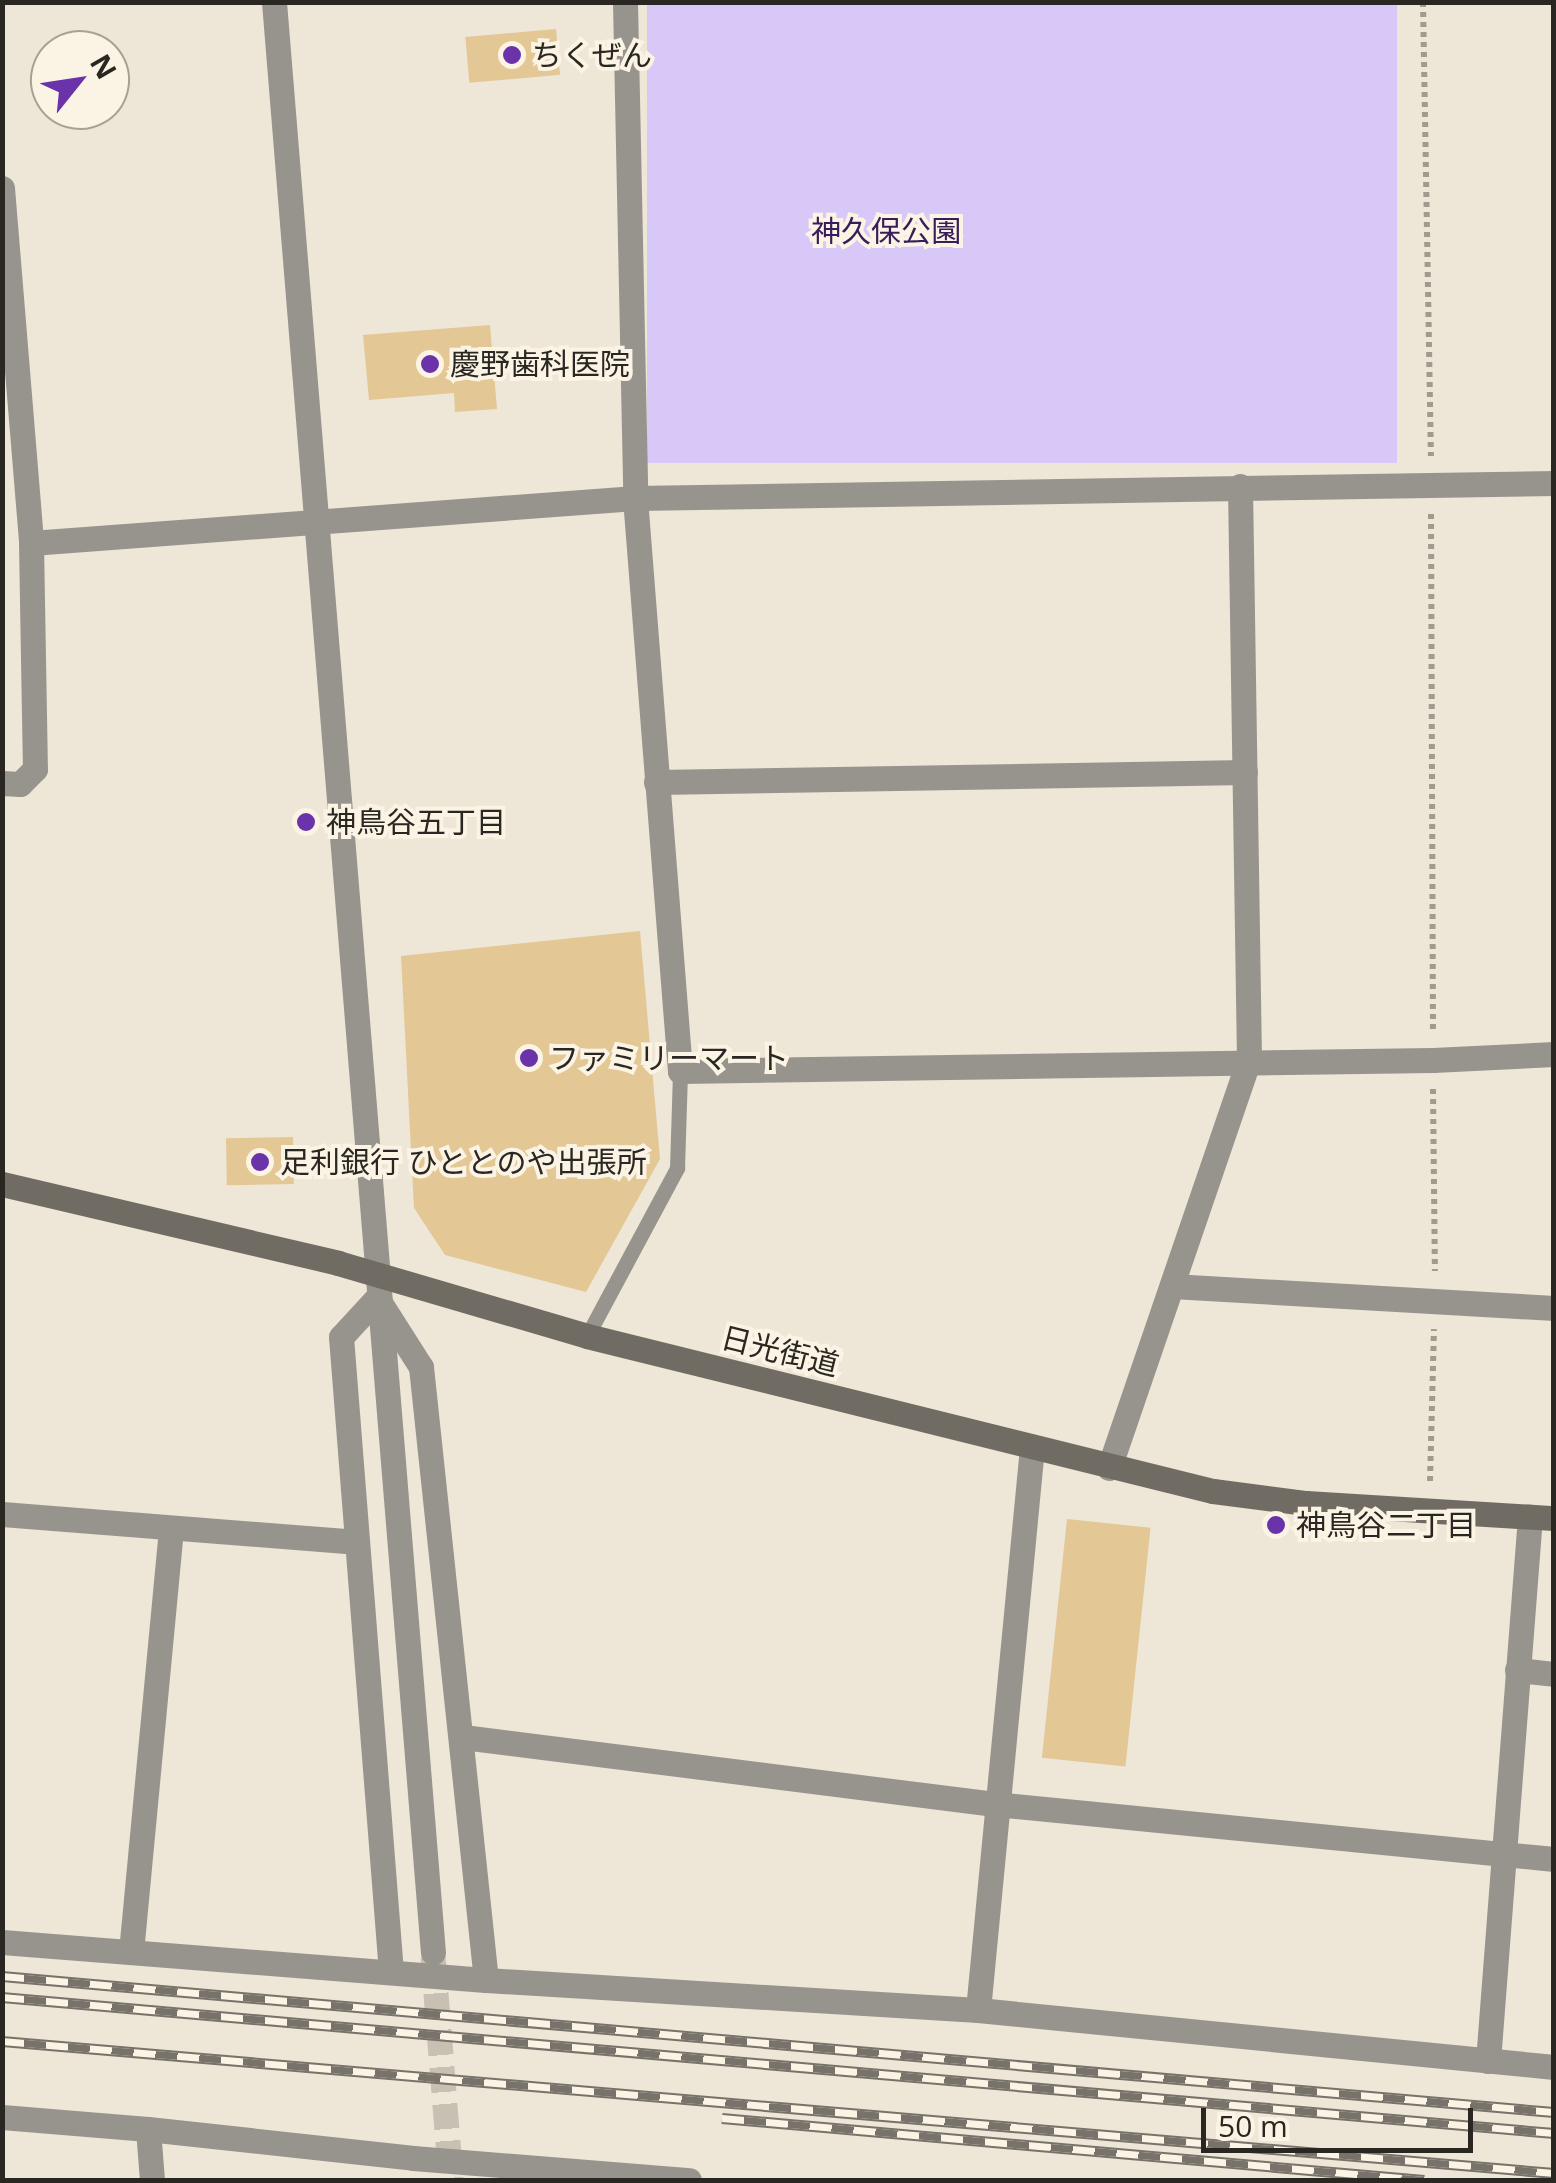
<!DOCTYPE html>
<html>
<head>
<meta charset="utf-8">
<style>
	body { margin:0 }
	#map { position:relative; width:1556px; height:2183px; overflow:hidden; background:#eee6d7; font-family:"Open Sans","Noto Sans JP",sans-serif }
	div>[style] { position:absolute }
	.green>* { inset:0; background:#d8c8f7; transform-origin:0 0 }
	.building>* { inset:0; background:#e3c795; transform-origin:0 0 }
	.tertiary-tunnel>* { height:25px; margin-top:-12.5px; transform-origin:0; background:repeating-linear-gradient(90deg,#c7c0b3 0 25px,transparent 0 37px) }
	.path>* { height:6px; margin-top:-3px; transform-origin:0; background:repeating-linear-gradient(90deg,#a09a8f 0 5px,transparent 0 10px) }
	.service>* { height:15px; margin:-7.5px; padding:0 7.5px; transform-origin:7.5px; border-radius:7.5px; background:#97948e }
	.minor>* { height:25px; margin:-12.5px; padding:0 12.5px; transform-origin:12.5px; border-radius:12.5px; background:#97948e }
	.tertiary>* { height:25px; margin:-12.5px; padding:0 12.5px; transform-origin:12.5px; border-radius:12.5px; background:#97948e }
	.secondary>* { height:25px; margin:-12.5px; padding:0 12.5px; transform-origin:12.5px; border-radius:12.5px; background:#716c63 }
	.rail>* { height:11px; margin-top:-5.5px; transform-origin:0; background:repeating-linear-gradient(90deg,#fbf3e4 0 22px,#78736a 0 44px); box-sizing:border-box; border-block:2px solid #78736a }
	.dots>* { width:28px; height:28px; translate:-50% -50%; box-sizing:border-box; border:5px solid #fbf3e4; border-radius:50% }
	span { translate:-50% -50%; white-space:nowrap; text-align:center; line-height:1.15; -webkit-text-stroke:8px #fbf3e4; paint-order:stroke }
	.poi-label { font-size:30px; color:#2a2722 }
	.left { translate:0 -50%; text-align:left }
	.park-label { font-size:30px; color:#371d59 }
	.street-label { font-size:30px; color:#2a2722 }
	.frame { position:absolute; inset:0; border:5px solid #2a2722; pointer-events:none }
	.north { position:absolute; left:30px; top:30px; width:100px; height:100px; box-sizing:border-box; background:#fbf3e4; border:2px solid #a7a196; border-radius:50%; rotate:60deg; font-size:28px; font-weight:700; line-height:40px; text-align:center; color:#2a2722 }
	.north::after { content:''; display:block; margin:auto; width:35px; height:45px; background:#6a33aa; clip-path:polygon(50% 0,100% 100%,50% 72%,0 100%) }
	.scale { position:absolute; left:1201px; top:2108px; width:272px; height:45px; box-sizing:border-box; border:5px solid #2a2722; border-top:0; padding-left:12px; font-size:30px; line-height:35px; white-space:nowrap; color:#2a2722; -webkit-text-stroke:8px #fbf3e4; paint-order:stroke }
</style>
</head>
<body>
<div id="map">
	<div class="green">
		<i style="left:647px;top:3px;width:750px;height:460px"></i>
	</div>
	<div class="building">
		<i style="left:556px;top:29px;width:46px;height:91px;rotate:85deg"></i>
		<i style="clip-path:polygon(490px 325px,497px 409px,455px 412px,454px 393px,369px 400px,363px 335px)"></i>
		<i style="clip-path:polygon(640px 931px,660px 1159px,586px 1292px,445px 1255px,414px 1208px,401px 956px)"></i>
		<i style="left:293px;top:1137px;width:47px;height:67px;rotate:89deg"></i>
		<i style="left:1067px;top:1519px;width:84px;height:240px;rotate:6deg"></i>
	</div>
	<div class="tertiary-tunnel">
		<i style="left:433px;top:1956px;width:225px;rotate:85.4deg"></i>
	</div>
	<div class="path">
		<i style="left:1423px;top:2px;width:454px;rotate:89deg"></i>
		<i style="left:1431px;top:514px;width:517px;rotate:89.78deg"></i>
		<i style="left:1433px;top:1089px;width:182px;rotate:89.4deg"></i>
		<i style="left:1430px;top:1481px;width:152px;rotate:-88.5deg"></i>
	</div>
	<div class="service">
		<i style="left:587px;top:1336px;width:191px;rotate:-61.8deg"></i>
		<i style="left:677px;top:1168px;width:97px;rotate:-88.2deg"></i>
	</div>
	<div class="minor">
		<i style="left:625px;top:2px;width:496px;rotate:88.8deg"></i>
		<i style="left:635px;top:498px;width:575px;rotate:85.51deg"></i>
		<i style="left:680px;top:1071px;width:753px;rotate:-0.84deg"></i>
		<i style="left:1433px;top:1060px;width:121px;rotate:-2.8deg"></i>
		<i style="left:2px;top:188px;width:356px;rotate:85.3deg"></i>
		<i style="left:31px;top:543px;width:226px;rotate:89deg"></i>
		<i style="left:35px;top:769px;width:21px;rotate:135deg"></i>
		<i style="left:20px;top:784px;width:18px;rotate:-177deg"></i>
		<i style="left:31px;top:543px;width:606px;rotate:-4.26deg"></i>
		<i style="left:635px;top:498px;width:919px;rotate:-0.94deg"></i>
		<i style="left:656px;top:782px;width:589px;rotate:-0.97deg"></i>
		<i style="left:1172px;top:1286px;width:383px;rotate:3.3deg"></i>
		<i style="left:1109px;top:1468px;width:431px;rotate:-71.1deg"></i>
		<i style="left:1249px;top:1060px;width:574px;rotate:-90.9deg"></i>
		<i style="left:2px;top:1514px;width:354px;rotate:4.5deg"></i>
		<i style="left:1517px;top:1670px;width:37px;rotate:6deg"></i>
		<i style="left:463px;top:1737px;width:536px;rotate:7.18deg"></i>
		<i style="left:995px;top:1804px;width:562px;rotate:5.62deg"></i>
		<i style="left:2px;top:1942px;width:485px;rotate:4.5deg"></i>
		<i style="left:486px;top:1980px;width:493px;rotate:3.5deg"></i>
		<i style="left:978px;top:2010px;width:579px;rotate:5.65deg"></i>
		<i style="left:131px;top:1952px;width:426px;rotate:-84.6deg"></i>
		<i style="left:391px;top:1972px;width:637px;rotate:-94.5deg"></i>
		<i style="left:341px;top:1337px;width:53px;rotate:-47.3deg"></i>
		<i style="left:377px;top:1298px;width:82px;rotate:57.5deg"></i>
		<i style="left:421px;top:1367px;width:616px;rotate:83.95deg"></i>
		<i style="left:978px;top:2010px;width:566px;rotate:-84.52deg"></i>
		<i style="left:1488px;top:2061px;width:546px;rotate:-85.59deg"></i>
		<i style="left:2px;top:2117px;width:146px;rotate:4.7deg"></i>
		<i style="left:152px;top:2180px;width:51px;rotate:-94.5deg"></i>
		<i style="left:148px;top:2129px;width:267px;rotate:6.2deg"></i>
		<i style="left:413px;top:2158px;width:277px;rotate:4.6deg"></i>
	</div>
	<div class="tertiary">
		<i style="left:274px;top:2px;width:1957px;rotate:85.34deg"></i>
	</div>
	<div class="secondary">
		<i style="left:2px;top:1184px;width:345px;rotate:13.2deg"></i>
		<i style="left:338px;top:1263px;width:259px;rotate:16.3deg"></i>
		<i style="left:587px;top:1336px;width:645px;rotate:13.91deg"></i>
		<i style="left:1213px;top:1491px;width:94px;rotate:7.4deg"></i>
		<i style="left:1306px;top:1503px;width:248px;rotate:3.5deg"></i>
	</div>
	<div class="rail">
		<i style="left:2px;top:1976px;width:1558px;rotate:5.01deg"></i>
		<i style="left:2px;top:1997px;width:1558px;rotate:5.01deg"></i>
		<i style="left:2px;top:2041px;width:1558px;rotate:4.86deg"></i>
		<i style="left:722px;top:2118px;width:705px;rotate:5.05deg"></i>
	</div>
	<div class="dots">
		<i style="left:512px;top:55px;background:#6a33aa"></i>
		<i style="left:430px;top:364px;background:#6a33aa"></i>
		<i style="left:306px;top:822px;background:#6a33aa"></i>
		<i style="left:529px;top:1058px;background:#6a33aa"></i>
		<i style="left:260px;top:1162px;background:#6a33aa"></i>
		<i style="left:1276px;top:1525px;background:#6a33aa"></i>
	</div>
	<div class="poi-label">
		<span class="left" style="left:532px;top:55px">ちくぜん</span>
		<span class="left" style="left:450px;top:364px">慶野歯科医院</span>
		<span class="left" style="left:326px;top:822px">神鳥谷五丁目</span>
		<span class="left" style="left:549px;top:1058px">ファミリーマート</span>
		<span class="left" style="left:280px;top:1162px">足利銀行 ひととのや出張所</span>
		<span class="left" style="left:1296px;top:1525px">神鳥谷二丁目</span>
	</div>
	<div class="park-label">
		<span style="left:886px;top:231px">神久保公園</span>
	</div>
	<div class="street-label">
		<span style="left:780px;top:1351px;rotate:14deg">日光街道</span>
	</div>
	<div class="frame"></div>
	<div class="north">N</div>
	<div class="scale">50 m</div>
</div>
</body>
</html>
